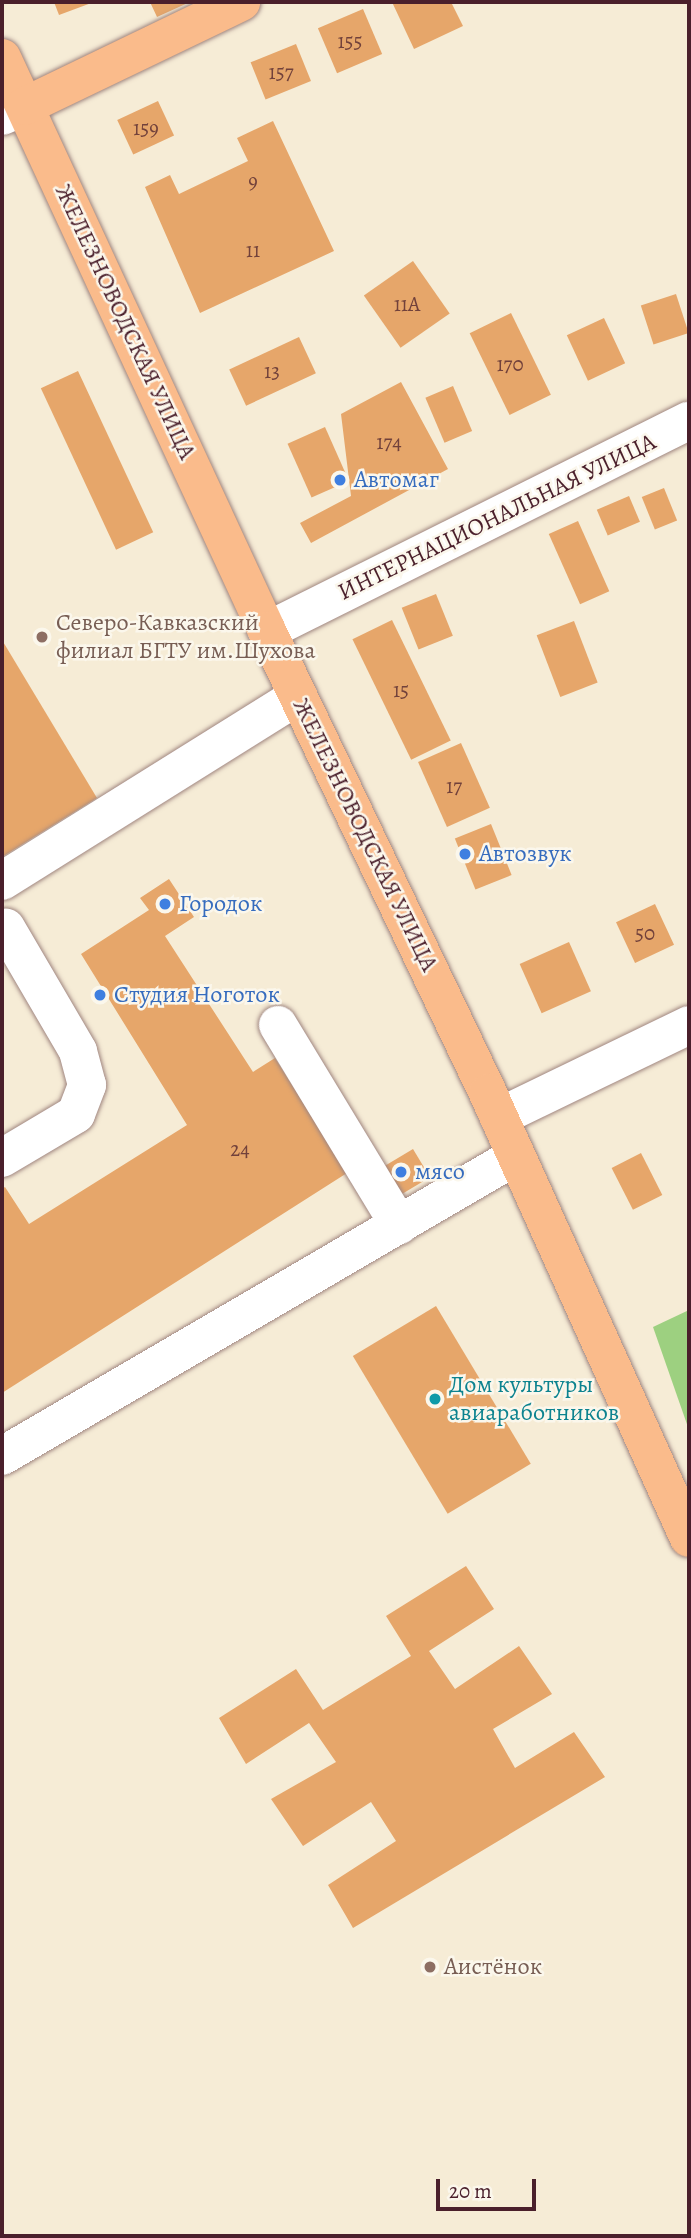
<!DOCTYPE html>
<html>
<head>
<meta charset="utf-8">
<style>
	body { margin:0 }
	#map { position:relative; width:691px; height:2238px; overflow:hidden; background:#f6ecd6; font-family:Alegreya,serif }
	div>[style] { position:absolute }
	.green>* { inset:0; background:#9dd080 }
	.building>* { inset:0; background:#e6a66a; transform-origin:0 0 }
	.roads { filter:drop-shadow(0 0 2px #a08680) drop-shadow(0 0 2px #a08680) }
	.minor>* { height:38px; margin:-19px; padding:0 19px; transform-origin:19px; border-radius:19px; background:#fff }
	.major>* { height:38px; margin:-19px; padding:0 19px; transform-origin:19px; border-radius:19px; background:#fabb8b }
	.dots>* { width:19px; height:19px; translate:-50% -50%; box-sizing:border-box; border:4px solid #fbf7ec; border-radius:50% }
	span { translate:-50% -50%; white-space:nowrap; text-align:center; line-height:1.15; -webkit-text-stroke:5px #fbf7ec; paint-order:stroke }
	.number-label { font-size:21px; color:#71413b }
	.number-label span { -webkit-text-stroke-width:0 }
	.street-label { font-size:24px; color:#4a1f2b }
	.shop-label { font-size:24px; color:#366cbe }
	.left { translate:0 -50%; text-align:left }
	.education-label { font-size:24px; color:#785e54 }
	.culture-label { font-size:24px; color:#0d838f }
	.frame { position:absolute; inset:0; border:4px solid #4a1f2b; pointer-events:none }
	.scale { position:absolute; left:436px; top:2179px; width:100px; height:32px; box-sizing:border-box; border:4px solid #4a1f2b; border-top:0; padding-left:9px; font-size:21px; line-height:24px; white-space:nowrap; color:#4a1f2b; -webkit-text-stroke:5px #fbf7ec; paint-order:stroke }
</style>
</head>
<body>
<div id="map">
	<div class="green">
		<i style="clip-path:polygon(689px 1310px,689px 1430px,653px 1327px)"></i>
	</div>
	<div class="building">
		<i style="clip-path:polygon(54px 2px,94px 2px,59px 15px)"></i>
		<i style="clip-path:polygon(150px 2px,190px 2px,157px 17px)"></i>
		<i style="clip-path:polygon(392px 2px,451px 2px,463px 26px,414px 49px)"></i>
		<i style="left:363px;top:9px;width:49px;height:49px;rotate:67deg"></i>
		<i style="left:296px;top:44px;width:40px;height:49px;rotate:68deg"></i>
		<i style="left:158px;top:101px;width:38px;height:45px;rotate:65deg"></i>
		<i style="clip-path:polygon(273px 121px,334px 251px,200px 313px,145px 187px,170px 175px,179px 194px,248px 161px,237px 138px)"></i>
		<i style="left:413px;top:261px;width:64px;height:60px;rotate:55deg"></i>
		<i style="left:676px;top:294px;width:41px;height:37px;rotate:72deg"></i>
		<i style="left:511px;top:313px;width:91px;height:46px;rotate:64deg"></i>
		<i style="left:604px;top:318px;width:50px;height:41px;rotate:65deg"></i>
		<i style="left:299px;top:337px;width:40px;height:77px;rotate:65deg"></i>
		<i style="left:78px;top:371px;width:178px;height:41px;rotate:65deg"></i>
		<i style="clip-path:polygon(401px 382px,448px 469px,311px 543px,300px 523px,351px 496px,341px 414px)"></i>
		<i style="left:453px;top:386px;width:49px;height:30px;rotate:67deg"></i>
		<i style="left:325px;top:427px;width:59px;height:41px;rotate:66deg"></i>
		<i style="left:664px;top:488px;width:35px;height:24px;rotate:68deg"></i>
		<i style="left:629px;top:496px;width:28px;height:35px;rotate:67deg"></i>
		<i style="left:578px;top:521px;width:77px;height:32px;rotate:66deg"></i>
		<i style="left:436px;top:594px;width:45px;height:37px;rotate:68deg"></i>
		<i style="left:392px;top:620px;width:134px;height:44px;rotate:64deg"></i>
		<i style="left:574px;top:621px;width:66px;height:40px;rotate:69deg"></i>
		<i style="clip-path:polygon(2px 640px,97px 798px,2px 857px)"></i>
		<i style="left:461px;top:743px;width:71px;height:47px;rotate:66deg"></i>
		<i style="left:491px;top:824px;width:55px;height:39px;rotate:68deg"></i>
		<i style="clip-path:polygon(169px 879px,194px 917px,165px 936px,253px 1072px,275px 1058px,347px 1173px,2px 1393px,2px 1189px,5px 1187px,29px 1224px,187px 1125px,81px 954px,149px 910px,140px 898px)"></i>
		<i style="left:655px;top:904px;width:45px;height:43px;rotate:65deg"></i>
		<i style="left:569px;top:942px;width:54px;height:54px;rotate:66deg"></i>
		<i style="left:413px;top:1149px;width:33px;height:39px;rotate:59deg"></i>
		<i style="left:641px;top:1153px;width:47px;height:33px;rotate:63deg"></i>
		<i style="left:436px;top:1306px;width:184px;height:97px;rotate:59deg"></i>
		<i style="clip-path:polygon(466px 1566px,494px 1609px,429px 1651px,455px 1689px,519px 1646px,552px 1694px,493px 1729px,515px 1768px,574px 1732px,605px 1777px,353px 1928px,328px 1885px,396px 1841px,371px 1802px,303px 1846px,271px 1799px,336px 1762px,309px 1723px,246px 1764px,219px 1718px,296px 1669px,323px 1710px,411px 1656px,386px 1616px)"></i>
	</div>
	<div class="roads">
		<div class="minor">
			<i style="left:2px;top:116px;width:25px;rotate:-23deg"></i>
			<i style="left:267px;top:631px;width:471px;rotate:-26.5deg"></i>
			<i style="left:2px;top:881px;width:349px;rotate:-32deg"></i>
			<i style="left:278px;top:1025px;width:234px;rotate:58.8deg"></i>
			<i style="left:499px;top:1117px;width:211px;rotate:-25.8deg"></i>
			<i style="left:2px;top:1158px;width:86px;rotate:-30.7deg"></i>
			<i style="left:76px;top:1114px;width:31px;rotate:-69deg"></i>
			<i style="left:87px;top:1085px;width:35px;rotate:-105deg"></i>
			<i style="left:78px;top:1051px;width:143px;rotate:-120.3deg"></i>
			<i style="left:2px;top:1456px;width:595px;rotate:-30.27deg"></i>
		</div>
		<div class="major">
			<i style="left:2px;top:58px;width:631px;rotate:65.18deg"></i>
			<i style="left:267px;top:631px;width:512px;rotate:64.44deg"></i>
			<i style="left:488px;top:1093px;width:488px;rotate:65.7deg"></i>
			<i style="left:25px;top:106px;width:240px;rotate:-25.7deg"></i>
		</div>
	</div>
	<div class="dots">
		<i style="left:340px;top:480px;background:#3f7fe0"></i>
		<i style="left:42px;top:637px;background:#8d6e63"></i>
		<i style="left:465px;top:854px;background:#3f7fe0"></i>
		<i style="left:165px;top:904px;background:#3f7fe0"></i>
		<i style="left:100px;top:995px;background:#3f7fe0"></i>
		<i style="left:401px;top:1172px;background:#3f7fe0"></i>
		<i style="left:435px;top:1399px;background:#0f9aa8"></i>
		<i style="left:430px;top:1967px;background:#8d6e63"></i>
	</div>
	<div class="number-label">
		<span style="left:350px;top:41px">155</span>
		<span style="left:281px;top:72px">157</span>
		<span style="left:146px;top:128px">159</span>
		<span style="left:253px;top:181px">9</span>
		<span style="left:253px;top:250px">11</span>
		<span style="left:407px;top:304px">11А</span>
		<span style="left:510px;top:364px">170</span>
		<span style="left:272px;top:371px">13</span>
		<span style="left:389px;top:442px">174</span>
		<span style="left:401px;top:690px">15</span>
		<span style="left:454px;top:786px">17</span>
		<span style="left:645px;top:933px">50</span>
		<span style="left:240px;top:1149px">24</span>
	</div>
	<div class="street-label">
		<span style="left:125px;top:322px;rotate:65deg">ЖЕЛЕЗНОВОДСКАЯ УЛИЦА</span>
		<span style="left:497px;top:517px;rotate:-26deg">ИНТЕРНАЦИОНАЛЬНАЯ УЛИЦА</span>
		<span style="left:365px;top:835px;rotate:64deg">ЖЕЛЕЗНОВОДСКАЯ УЛИЦА</span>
	</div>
	<div class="shop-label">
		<span class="left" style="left:354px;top:480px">Автомаг</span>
		<span class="left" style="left:479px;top:854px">Автозвук</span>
		<span class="left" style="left:179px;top:904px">Городок</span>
		<span class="left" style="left:114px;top:995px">Студия Ноготок</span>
		<span class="left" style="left:415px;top:1172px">мясо</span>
	</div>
	<div class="education-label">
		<span class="left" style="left:56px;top:637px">Северо-Кавказский<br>филиал БГТУ им.Шухова</span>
		<span class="left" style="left:444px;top:1967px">Аистёнок</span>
	</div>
	<div class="culture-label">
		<span class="left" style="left:449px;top:1399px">Дом культуры<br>авиаработников</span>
	</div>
	<div class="frame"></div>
	<div class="scale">20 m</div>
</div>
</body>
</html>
